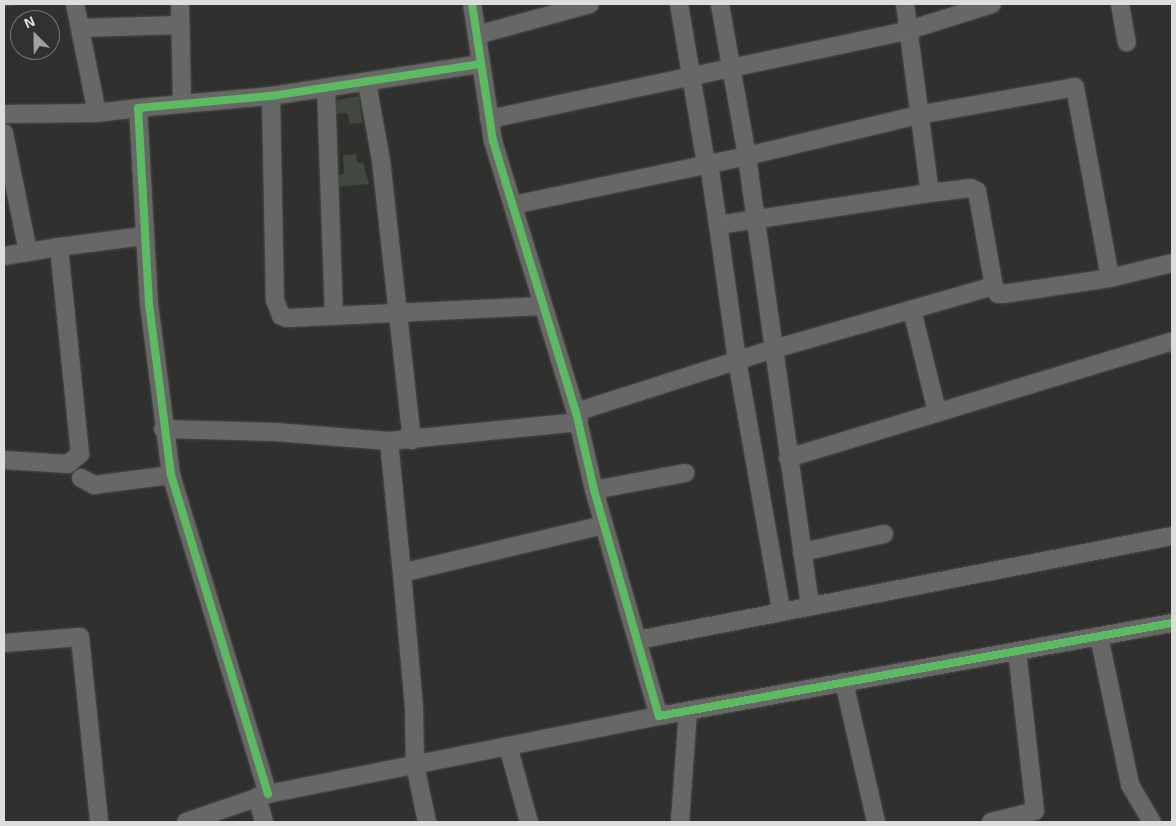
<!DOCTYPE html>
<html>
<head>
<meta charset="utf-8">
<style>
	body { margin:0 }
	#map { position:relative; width:1176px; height:826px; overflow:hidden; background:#30312f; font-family:"Exo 2",sans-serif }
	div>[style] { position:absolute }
	.building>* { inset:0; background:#41483d }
	.roads { filter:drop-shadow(0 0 1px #4c4d4b) drop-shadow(0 0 1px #4c4d4b) }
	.minor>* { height:18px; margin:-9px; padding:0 9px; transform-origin:9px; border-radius:9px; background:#676866 }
	.cycleway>* { height:8px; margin:-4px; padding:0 4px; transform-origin:4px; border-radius:4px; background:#5cba63 }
	span { translate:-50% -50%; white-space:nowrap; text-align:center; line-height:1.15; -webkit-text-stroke:4px #2f322e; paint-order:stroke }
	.frame { position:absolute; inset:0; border:5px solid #dcdedb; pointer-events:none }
	.north { position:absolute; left:10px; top:10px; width:50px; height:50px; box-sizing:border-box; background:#2f322e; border:1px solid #747773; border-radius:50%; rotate:337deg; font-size:14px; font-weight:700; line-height:20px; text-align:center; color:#dcdedb }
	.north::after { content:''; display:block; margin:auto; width:18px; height:22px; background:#a0a19f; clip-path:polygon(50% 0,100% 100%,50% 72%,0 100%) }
</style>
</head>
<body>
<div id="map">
	<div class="building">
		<i style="clip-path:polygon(4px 4px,17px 4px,17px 5px,5px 7px)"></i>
		<i style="clip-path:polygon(359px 96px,362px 123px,350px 124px,347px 113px,334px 114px,332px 101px)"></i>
		<i style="clip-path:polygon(356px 154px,357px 163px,363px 163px,369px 184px,336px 187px,336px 175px,344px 174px,343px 155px)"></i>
	</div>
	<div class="roads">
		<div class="minor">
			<i style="left:75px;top:4px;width:111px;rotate:78.6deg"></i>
			<i style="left:180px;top:4px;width:99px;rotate:88.8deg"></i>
			<i style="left:472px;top:4px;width:139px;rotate:81.3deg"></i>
			<i style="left:493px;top:141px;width:283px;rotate:73deg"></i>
			<i style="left:576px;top:412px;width:80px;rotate:77deg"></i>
			<i style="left:594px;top:490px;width:235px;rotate:74deg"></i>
			<i style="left:659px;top:716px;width:521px;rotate:-10.28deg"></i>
			<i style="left:679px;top:4px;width:162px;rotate:80.4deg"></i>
			<i style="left:905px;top:4px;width:191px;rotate:82.5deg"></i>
			<i style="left:930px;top:193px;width:41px;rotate:-7deg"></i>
			<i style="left:971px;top:188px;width:7px;rotate:27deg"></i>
			<i style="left:977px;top:191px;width:97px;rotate:79.9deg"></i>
			<i style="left:1120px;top:4px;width:39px;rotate:80deg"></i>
			<i style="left:80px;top:28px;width:100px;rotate:-1.7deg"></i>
			<i style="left:477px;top:35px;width:117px;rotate:-15.3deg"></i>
			<i style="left:367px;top:83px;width:78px;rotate:79.7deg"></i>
			<i style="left:381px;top:160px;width:282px;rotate:83.7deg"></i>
			<i style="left:326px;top:88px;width:228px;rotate:88deg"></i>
			<i style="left:271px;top:96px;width:204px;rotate:88.9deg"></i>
			<i style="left:275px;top:300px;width:17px;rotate:69deg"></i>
			<i style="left:281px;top:316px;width:6px;rotate:18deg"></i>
			<i style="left:287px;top:318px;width:256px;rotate:-2.7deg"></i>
			<i style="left:4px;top:114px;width:93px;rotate:-0.6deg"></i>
			<i style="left:97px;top:113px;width:41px;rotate:-7deg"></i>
			<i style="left:489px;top:119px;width:426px;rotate:-11.9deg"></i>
			<i style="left:906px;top:31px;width:90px;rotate:-17.4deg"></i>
			<i style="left:4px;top:133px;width:121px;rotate:78.6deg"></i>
			<i style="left:709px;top:164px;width:62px;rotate:81.6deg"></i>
			<i style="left:718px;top:225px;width:214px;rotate:-8.6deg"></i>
			<i style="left:513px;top:205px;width:239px;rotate:-11.8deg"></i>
			<i style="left:747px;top:156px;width:176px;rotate:-13.5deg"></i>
			<i style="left:918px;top:115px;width:159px;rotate:-10.1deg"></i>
			<i style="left:1075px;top:87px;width:194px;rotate:79.6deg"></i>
			<i style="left:718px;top:225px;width:136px;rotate:82deg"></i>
			<i style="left:737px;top:360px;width:254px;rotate:80deg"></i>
			<i style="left:4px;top:256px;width:56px;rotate:-9.3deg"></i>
			<i style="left:912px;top:310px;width:105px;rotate:76.2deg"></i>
			<i style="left:576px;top:412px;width:208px;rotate:-17.7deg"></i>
			<i style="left:774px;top:349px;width:195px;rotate:-98deg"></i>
			<i style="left:747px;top:156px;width:154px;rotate:-100.1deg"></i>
			<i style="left:163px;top:429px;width:112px;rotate:1.5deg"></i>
			<i style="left:275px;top:432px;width:114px;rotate:4.5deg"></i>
			<i style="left:389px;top:441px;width:191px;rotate:-5.7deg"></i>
			<i style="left:389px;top:441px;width:133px;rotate:84.4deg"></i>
			<i style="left:402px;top:573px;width:207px;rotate:-13.4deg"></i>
			<i style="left:788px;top:458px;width:401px;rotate:-16.9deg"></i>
			<i style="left:4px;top:460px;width:64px;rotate:3.6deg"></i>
			<i style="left:68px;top:464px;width:16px;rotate:-40deg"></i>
			<i style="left:80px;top:454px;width:208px;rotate:-95.8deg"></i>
			<i style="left:59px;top:247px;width:86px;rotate:-7.4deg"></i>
			<i style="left:81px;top:478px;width:15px;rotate:28deg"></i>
			<i style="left:94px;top:485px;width:78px;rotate:-7.4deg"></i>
			<i style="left:594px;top:490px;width:93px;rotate:-10.6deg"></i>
			<i style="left:802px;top:552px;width:84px;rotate:-12.4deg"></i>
			<i style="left:402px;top:573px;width:135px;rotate:84.9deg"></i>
			<i style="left:414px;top:707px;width:58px;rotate:89deg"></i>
			<i style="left:415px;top:765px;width:58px;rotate:78.1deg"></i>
			<i style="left:810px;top:605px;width:259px;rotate:-98deg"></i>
			<i style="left:774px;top:349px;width:229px;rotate:-16deg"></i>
			<i style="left:994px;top:286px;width:9px;rotate:63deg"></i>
			<i style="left:998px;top:294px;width:5px"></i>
			<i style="left:1003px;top:294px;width:108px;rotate:-8.5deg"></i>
			<i style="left:1110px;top:278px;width:64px;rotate:-13.6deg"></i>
			<i style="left:1099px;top:636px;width:152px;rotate:78.2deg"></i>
			<i style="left:1130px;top:785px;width:43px;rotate:59.3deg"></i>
			<i style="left:638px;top:640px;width:544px;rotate:-11.02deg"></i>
			<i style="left:4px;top:643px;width:76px;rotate:-4.5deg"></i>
			<i style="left:80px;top:637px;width:186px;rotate:84.1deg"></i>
			<i style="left:844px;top:682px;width:144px;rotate:77.1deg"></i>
			<i style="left:508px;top:746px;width:79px;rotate:74.6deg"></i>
			<i style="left:268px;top:794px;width:333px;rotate:-106.9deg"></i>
			<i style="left:171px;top:475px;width:172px;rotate:-97.3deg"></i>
			<i style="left:149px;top:304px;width:196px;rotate:-93.2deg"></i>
			<i style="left:138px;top:108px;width:134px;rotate:-5.2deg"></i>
			<i style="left:271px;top:96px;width:211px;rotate:-8.7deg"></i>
			<i style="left:257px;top:797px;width:26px;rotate:74deg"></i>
			<i style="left:186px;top:822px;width:87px;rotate:-18.9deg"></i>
			<i style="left:268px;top:794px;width:399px;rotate:-11.3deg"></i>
			<i style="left:680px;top:822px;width:111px;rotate:-85.9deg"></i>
			<i style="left:991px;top:822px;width:45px;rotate:-14deg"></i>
			<i style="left:1035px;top:811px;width:161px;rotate:-96.4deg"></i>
		</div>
	</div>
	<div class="cycleway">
		<i style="left:472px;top:4px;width:139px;rotate:81.3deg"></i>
		<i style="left:493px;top:141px;width:283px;rotate:73deg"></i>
		<i style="left:576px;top:412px;width:80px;rotate:77deg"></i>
		<i style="left:594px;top:490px;width:235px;rotate:74deg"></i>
		<i style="left:659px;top:716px;width:521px;rotate:-10.28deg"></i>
		<i style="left:268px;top:794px;width:333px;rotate:-106.9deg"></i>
		<i style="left:171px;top:475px;width:172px;rotate:-97.3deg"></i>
		<i style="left:149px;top:304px;width:196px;rotate:-93.2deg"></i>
		<i style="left:138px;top:108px;width:134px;rotate:-5.2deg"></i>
		<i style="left:271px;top:96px;width:211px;rotate:-8.7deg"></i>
	</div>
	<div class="frame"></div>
	<div class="north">N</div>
</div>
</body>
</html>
